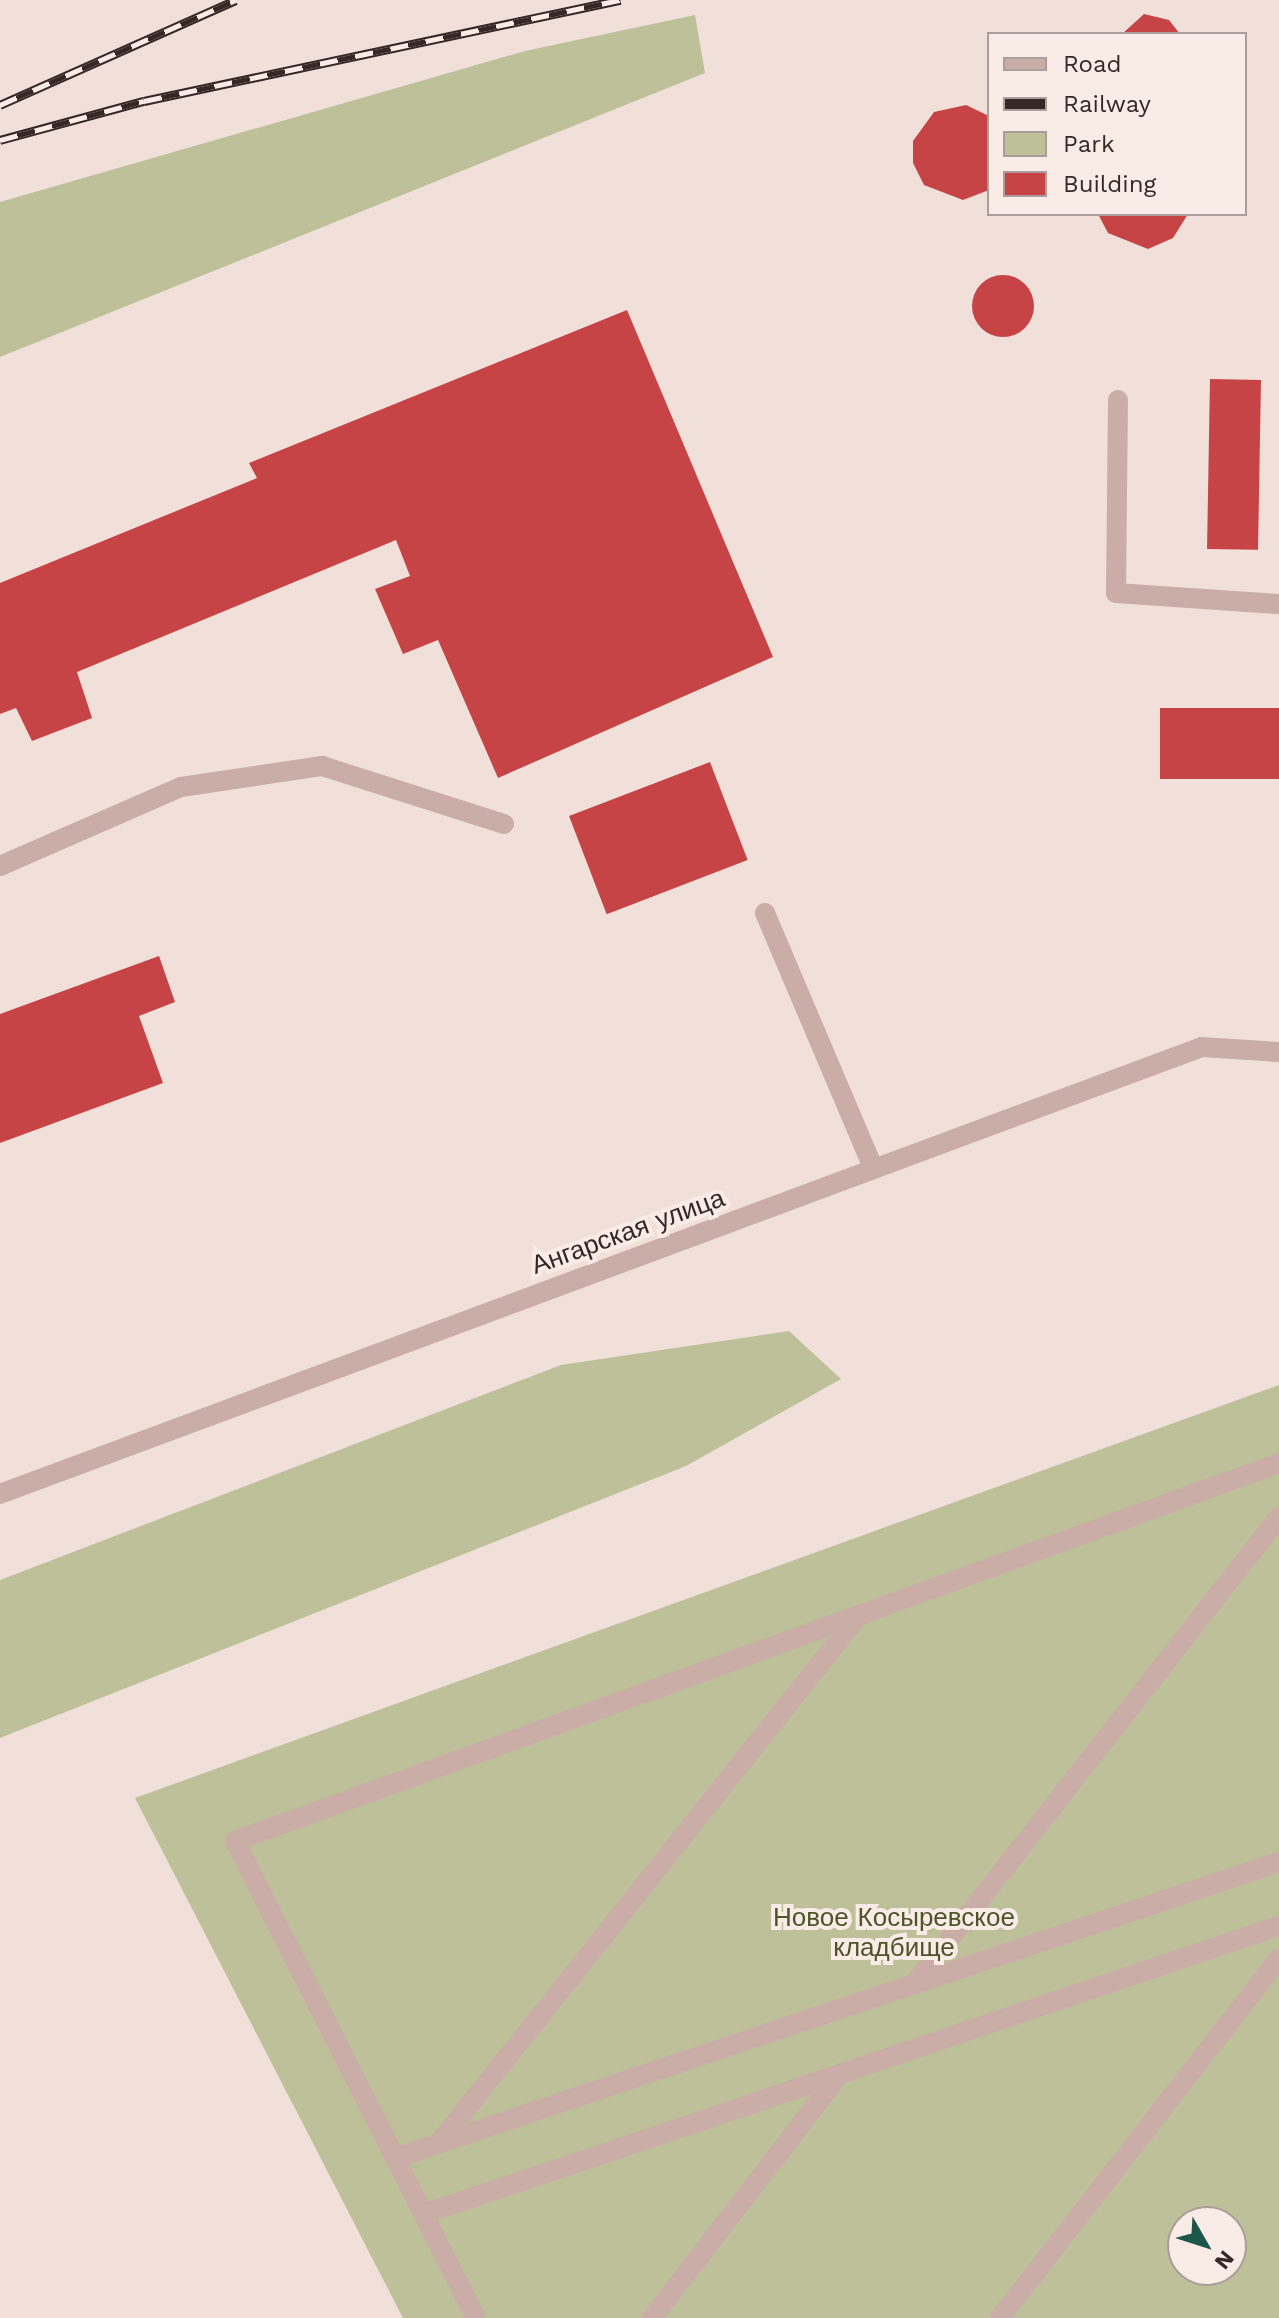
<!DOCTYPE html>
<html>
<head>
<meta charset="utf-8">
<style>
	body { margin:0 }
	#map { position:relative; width:1279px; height:2318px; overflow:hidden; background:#f1e0da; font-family:"Work Sans",sans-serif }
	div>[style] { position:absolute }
	.green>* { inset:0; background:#bec09a }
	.building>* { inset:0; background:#c64446; transform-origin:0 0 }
	.round { border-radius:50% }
	.minor>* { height:20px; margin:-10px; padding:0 10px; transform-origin:10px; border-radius:10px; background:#c9ada6 }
	.rail>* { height:9px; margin-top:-4.5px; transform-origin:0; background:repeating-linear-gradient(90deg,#f9ece6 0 18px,#362827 0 36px); box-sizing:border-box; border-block:2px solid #362827 }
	span { translate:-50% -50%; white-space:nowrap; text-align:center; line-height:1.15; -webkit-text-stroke:8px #f9ece6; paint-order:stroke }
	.street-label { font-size:26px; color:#362827 }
	.park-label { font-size:26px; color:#4f542b }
	.legend { position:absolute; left:987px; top:32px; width:260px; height:184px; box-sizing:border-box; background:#f9ece6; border:2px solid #ab9e9a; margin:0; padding:10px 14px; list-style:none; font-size:24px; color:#362827 }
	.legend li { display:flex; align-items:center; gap:16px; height:40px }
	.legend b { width:40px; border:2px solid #ab9e9a }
	.north { position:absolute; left:1167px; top:2206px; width:80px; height:80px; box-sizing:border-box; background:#f9ece6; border:2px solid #ab9e9a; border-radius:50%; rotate:129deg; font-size:22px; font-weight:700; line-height:32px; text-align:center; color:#362827 }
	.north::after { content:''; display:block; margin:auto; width:28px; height:36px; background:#1d574c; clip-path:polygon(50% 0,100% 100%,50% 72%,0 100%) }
</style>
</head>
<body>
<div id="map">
	<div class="green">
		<i style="clip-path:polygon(695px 15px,705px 73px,0 357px,0 202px,525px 51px)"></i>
		<i style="clip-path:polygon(789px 1331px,841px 1379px,686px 1466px,0 1738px,0 1580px,561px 1365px)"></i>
		<i style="clip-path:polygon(evenodd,1279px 1385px,1279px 2318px,403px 2318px,135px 1798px,1279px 1385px,1183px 2222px,1231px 2222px,1231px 2270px,1183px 2270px,1183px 2222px)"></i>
	</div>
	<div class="building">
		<i style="clip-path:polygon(1144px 14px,1169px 20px,1180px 34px,1122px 34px)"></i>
		<i style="clip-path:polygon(966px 105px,989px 116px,989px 190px,963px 200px,924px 185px,913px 163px,913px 141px,934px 112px)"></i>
		<i style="clip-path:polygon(1098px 214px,1188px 214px,1173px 238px,1148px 249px,1108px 233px)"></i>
		<i class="round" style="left:972px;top:275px;width:62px;height:62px"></i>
		<i style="clip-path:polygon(627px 310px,773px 657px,498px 778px,438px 640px,403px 654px,375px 589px,410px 576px,396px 540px,77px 672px,92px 718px,32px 741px,16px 708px,0 714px,0 583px,257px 478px,249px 463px)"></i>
		<i style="left:1210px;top:379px;width:51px;height:170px;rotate:1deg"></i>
		<i style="left:1279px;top:708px;width:71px;height:119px;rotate:90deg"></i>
		<i style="left:710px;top:762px;width:105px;height:151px;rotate:69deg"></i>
		<i style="clip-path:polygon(159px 956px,175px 1002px,139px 1016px,163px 1083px,0 1143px,0 1014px)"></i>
	</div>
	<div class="minor">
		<i style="left:1118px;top:400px;width:193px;rotate:90.6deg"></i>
		<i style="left:1116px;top:593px;width:163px;rotate:3.9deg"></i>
		<i style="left:0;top:866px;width:197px;rotate:-23.6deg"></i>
		<i style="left:181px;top:787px;width:143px;rotate:-8.5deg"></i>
		<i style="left:322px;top:766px;width:191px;rotate:17.7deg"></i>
		<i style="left:765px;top:913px;width:277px;rotate:67deg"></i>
		<i style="left:0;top:1494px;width:1282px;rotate:-20.4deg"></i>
		<i style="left:1202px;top:1047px;width:77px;rotate:3.7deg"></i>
		<i style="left:915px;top:1983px;width:591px;rotate:-52.01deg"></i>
		<i style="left:439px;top:2143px;width:675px;rotate:-51.5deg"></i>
		<i style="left:395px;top:2158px;width:932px;rotate:-18.51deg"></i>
		<i style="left:424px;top:2214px;width:902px;rotate:-18.62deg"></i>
		<i style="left:476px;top:2318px;width:534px;rotate:-116.8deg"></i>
		<i style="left:235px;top:1841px;width:1110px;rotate:-19.9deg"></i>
		<i style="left:652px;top:2318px;width:309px;rotate:-52.4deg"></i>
		<i style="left:1000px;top:2318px;width:455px;rotate:-52.2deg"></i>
	</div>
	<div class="rail">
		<i style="left:0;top:105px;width:258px;rotate:-24deg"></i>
		<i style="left:0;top:140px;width:149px;rotate:-15.2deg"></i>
		<i style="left:144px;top:101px;width:487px;rotate:-12deg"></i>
	</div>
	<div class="street-label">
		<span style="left:628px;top:1232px;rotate:-20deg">Ангарская улица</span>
	</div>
	<div class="park-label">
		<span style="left:894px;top:1933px">Новое Косыревское<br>кладбище</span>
	</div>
	<ul class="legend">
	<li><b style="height:10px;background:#c9ada6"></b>Road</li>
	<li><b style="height:10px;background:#362827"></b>Railway</li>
	<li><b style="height:22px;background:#bec09a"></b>Park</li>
	<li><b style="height:22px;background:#c64446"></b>Building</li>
	</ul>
	<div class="north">N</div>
</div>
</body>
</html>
